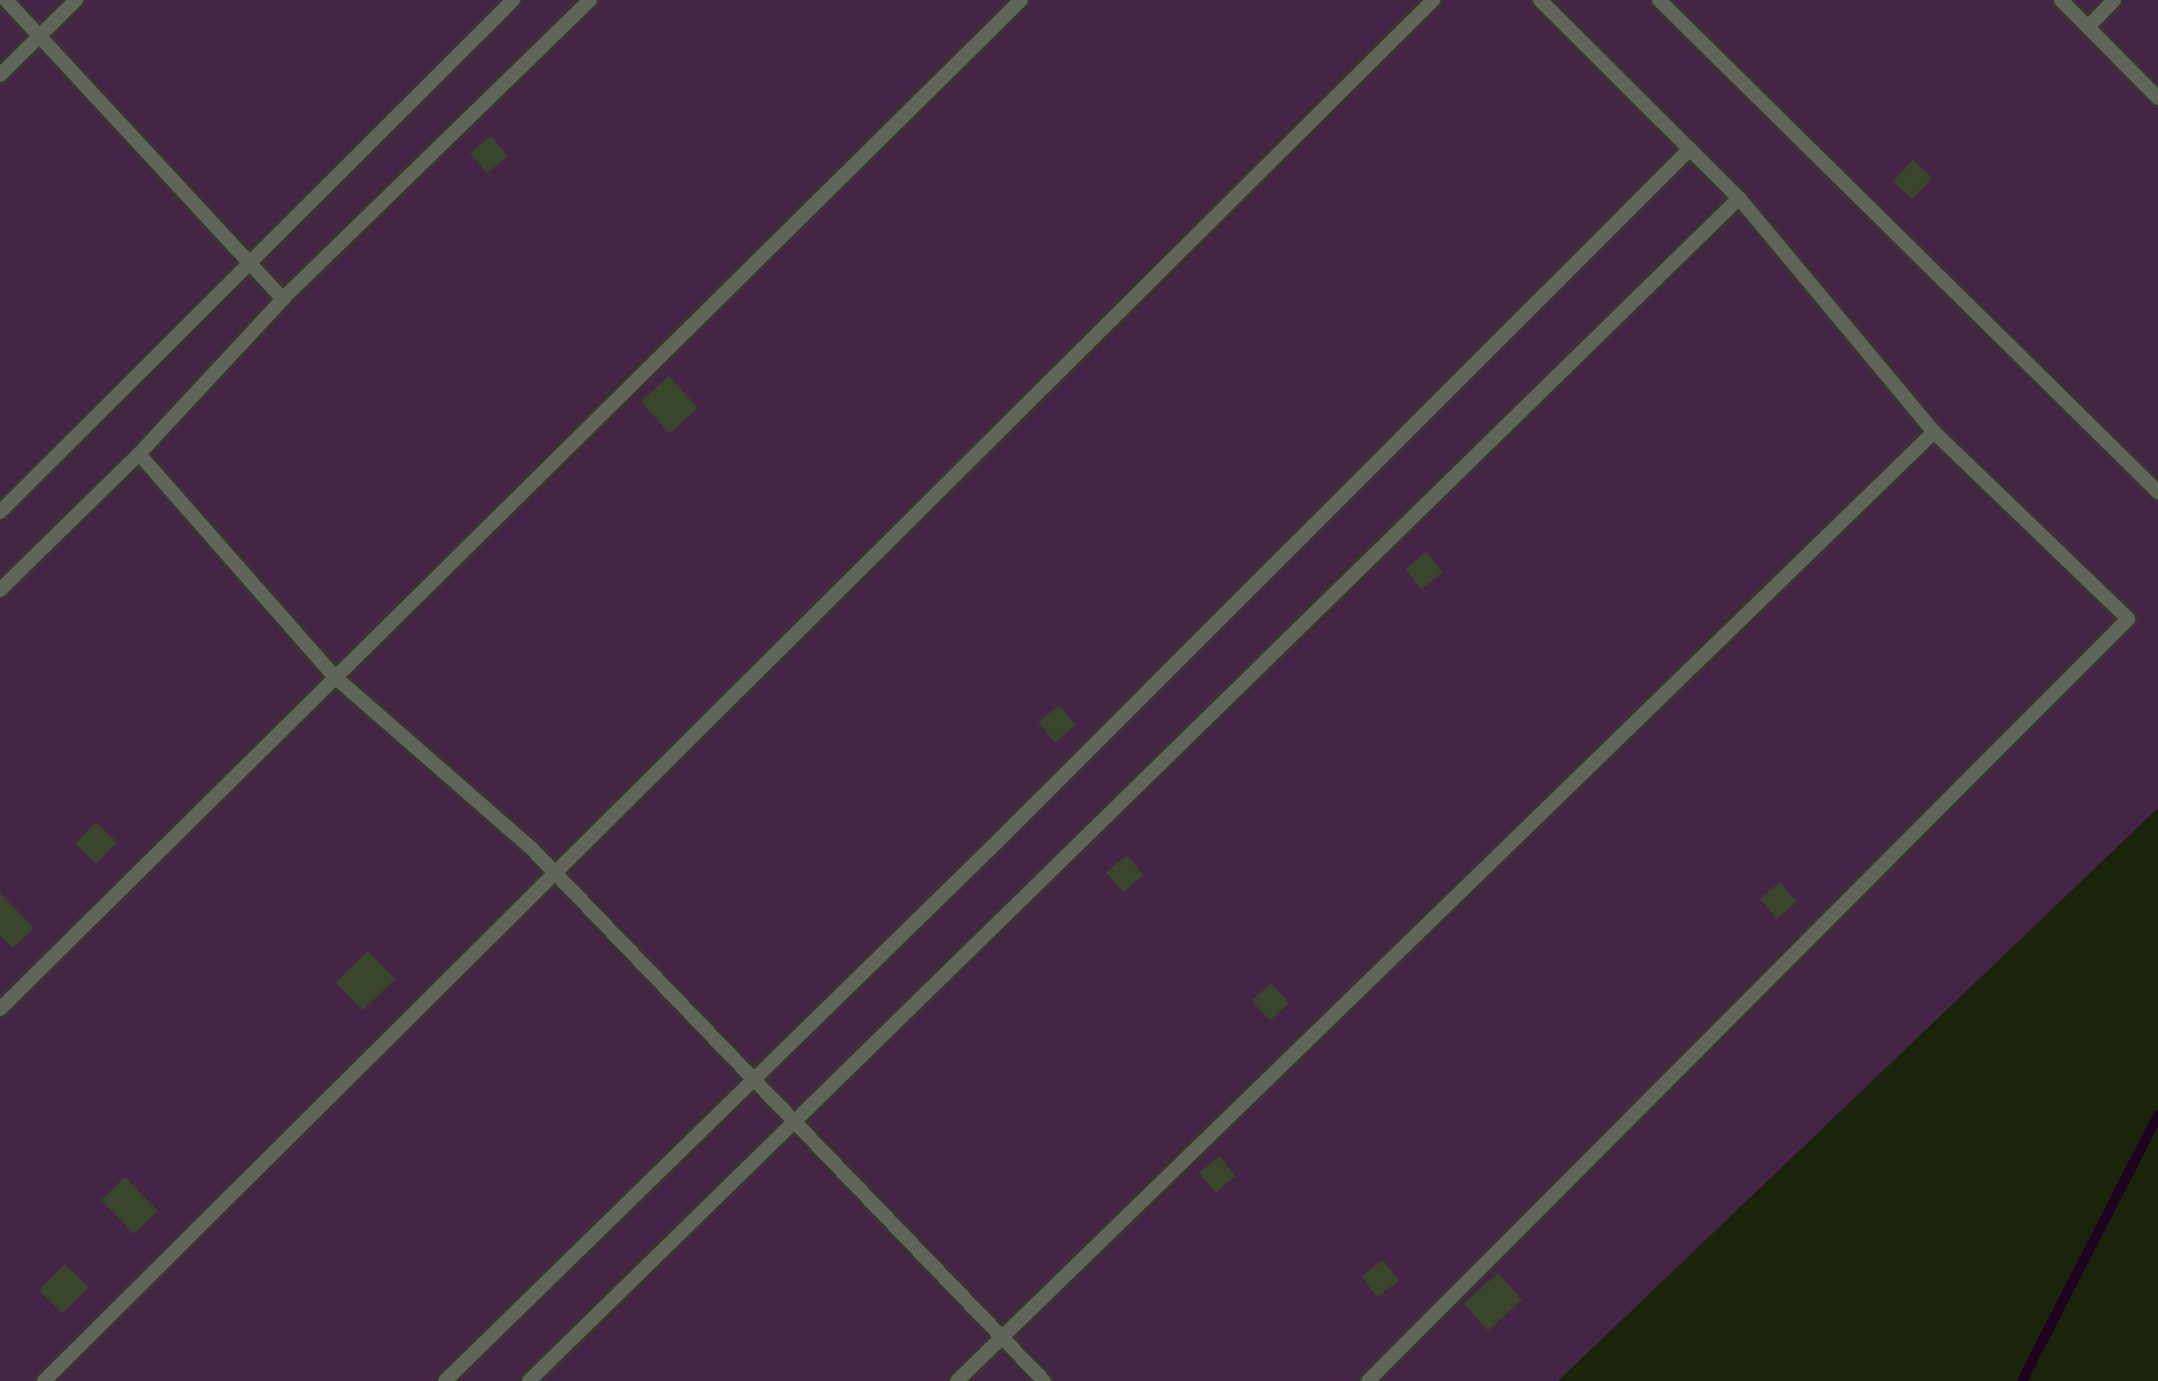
<!DOCTYPE html>
<html>
<head>
<meta charset="utf-8">
<style>
	body { margin:0 }
	#map { position:relative; width:2158px; height:1381px; overflow:hidden; background:#19240b; font-family:Inter,sans-serif }
	div>[style] { position:absolute }
	.green>* { inset:0; background:#442545 }
	.stream>* { height:10px; margin:-5px; padding:0 5px; transform-origin:5px; border-radius:5px; background:#1e0021 }
	.building>* { inset:0; background:#3a462c; transform-origin:0 0 }
	.roads { filter:drop-shadow(0 0 2px #37412a) drop-shadow(0 0 2px #37412a) }
	.lane>* { height:14px; margin:-7px; padding:0 7px; transform-origin:7px; border-radius:7px; background:#5f6659 }
	span { translate:-50% -50%; white-space:nowrap; text-align:center; line-height:1.15; -webkit-text-stroke:5px #101a03; paint-order:stroke }
</style>
</head>
<body>
<div id="map">
	<div class="green">
		<i style="clip-path:polygon(0 0,2158px 0,2158px 808px,1558px 1381px,0 1381px)"></i>
	</div>
	<div class="stream">
		<i style="left:2022px;top:1381px;width:299px;rotate:-62.9deg"></i>
	</div>
	<div class="building">
		<i style="left:491px;top:136px;width:26px;height:27px;rotate:50deg"></i>
		<i style="left:1913px;top:160px;width:26px;height:29px;rotate:43deg"></i>
		<i style="left:669px;top:376px;width:43px;height:38px;rotate:48deg"></i>
		<i style="left:1426px;top:552px;width:26px;height:27px;rotate:51deg"></i>
		<i style="left:1059px;top:705px;width:26px;height:27px;rotate:50deg"></i>
		<i style="left:96px;top:822px;width:29px;height:30px;rotate:44deg"></i>
		<i style="left:1127px;top:855px;width:26px;height:27px;rotate:50deg"></i>
		<i style="left:1780px;top:882px;width:26px;height:26px;rotate:50deg"></i>
		<i style="clip-path:polygon(0 893px,34px 928px,13px 948px,0 935px)"></i>
		<i style="left:368px;top:951px;width:39px;height:45px;rotate:46deg"></i>
		<i style="left:1271px;top:983px;width:27px;height:26px;rotate:48deg"></i>
		<i style="left:1219px;top:1156px;width:26px;height:26px;rotate:50deg"></i>
		<i style="left:125px;top:1177px;width:47px;height:33px;rotate:46deg"></i>
		<i style="left:1383px;top:1260px;width:26px;height:27px;rotate:53deg"></i>
		<i style="left:65px;top:1264px;width:33px;height:37px;rotate:45deg"></i>
		<i style="left:1498px;top:1273px;width:36px;height:46px;rotate:48deg"></i>
	</div>
	<div class="roads">
		<div class="lane">
			<i style="left:6px;top:0;width:408px;rotate:47.2deg"></i>
			<i style="left:590px;top:0;width:429px;rotate:135.8deg"></i>
			<i style="left:283px;top:299px;width:212px;rotate:132.9deg"></i>
			<i style="left:139px;top:454px;width:297px;rotate:48.7deg"></i>
			<i style="left:335px;top:677px;width:263px;rotate:41.1deg"></i>
			<i style="left:533px;top:850px;width:737px;rotate:46.1deg"></i>
			<i style="left:1540px;top:0;width:281px;rotate:44.9deg"></i>
			<i style="left:1659px;top:0;width:701px;rotate:44.6deg"></i>
			<i style="left:2061px;top:0;width:138px;rotate:45.3deg"></i>
			<i style="left:2089px;top:26px;width:36px;rotate:-46deg"></i>
			<i style="left:0;top:75px;width:107px;rotate:-44.6deg"></i>
			<i style="left:0;top:512px;width:725px;rotate:-44.94deg"></i>
			<i style="left:0;top:590px;width:194px;rotate:-44.4deg"></i>
			<i style="left:0;top:1009px;width:1435px;rotate:-44.66deg"></i>
			<i style="left:44px;top:1381px;width:1959px;rotate:-44.83deg"></i>
			<i style="left:445px;top:1381px;width:772px;rotate:-44.32deg"></i>
			<i style="left:997px;top:842px;width:980px;rotate:-45deg"></i>
			<i style="left:529px;top:1381px;width:1692px;rotate:-44.35deg"></i>
			<i style="left:1739px;top:198px;width:305px;rotate:50.2deg"></i>
			<i style="left:1934px;top:432px;width:269px;rotate:43.9deg"></i>
			<i style="left:2128px;top:619px;width:1076px;rotate:134.92deg"></i>
			<i style="left:957px;top:1381px;width:1362px;rotate:-44.17deg"></i>
		</div>
	</div>
</div>
</body>
</html>
